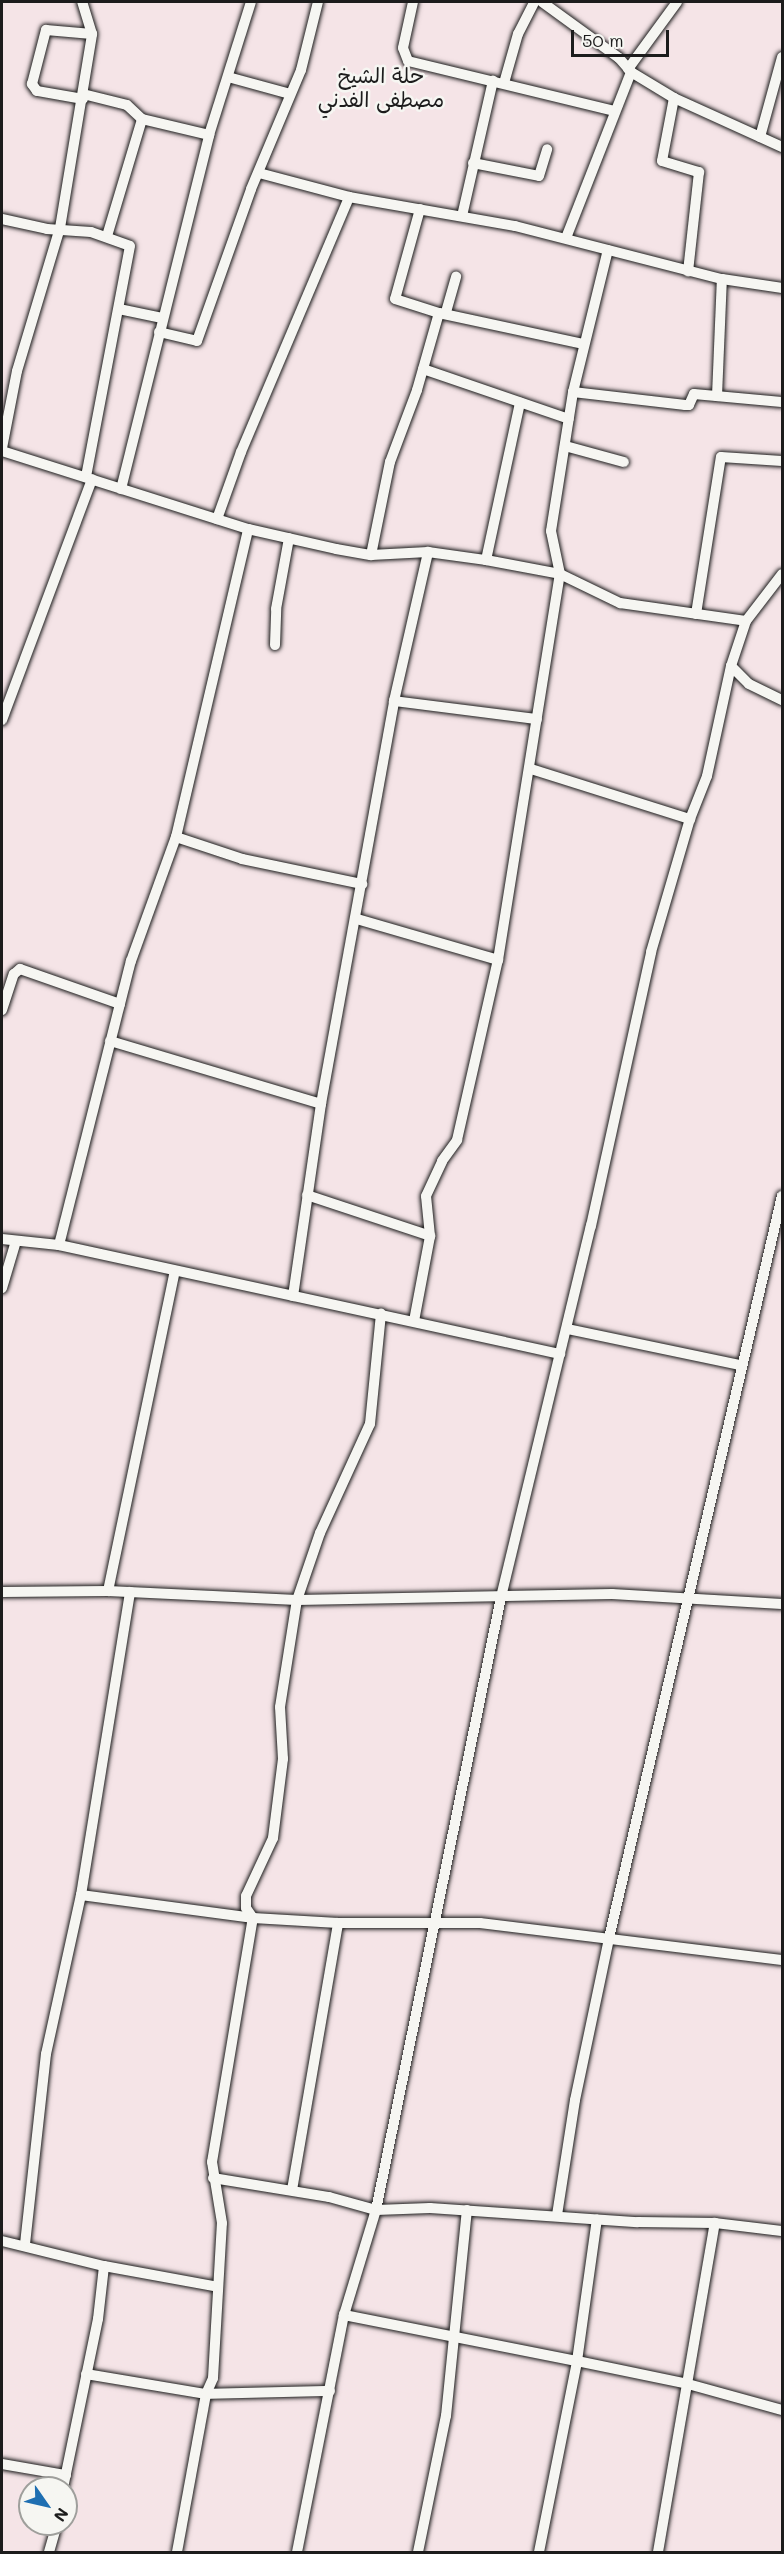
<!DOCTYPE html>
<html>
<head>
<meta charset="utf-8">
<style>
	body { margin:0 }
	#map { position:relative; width:784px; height:2554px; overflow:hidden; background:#f5e4e7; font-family:Mali,"Playpen Sans Arabic",sans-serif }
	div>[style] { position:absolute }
	.roads { filter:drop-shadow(0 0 2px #1c1c1c) drop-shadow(0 0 2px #1c1c1c) }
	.street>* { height:10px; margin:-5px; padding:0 5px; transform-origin:5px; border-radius:5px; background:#f6f6f2 }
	span { translate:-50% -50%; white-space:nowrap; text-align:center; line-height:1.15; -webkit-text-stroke:5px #f6f6f2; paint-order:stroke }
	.quarter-label { font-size:21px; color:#1c1c1c }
	.frame { position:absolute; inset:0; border:3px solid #1c1c1c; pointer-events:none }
	.north { position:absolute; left:18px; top:2476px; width:60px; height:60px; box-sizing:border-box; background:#f6f6f2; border:2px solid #9f9f9c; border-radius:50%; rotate:124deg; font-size:16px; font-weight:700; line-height:24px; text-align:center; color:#1c1c1c }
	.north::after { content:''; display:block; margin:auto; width:21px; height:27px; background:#1f6fb2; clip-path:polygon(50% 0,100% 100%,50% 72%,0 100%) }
	.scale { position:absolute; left:571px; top:30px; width:98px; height:27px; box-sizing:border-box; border:3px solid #1c1c1c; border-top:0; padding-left:8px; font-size:18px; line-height:21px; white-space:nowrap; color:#1c1c1c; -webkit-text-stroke:4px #f6f6f2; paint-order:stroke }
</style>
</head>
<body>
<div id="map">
	<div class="roads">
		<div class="street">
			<i style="left:413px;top:2px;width:47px;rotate:102.3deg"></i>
			<i style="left:403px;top:48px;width:14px;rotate:69deg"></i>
			<i style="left:408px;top:61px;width:213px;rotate:13.6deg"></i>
			<i style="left:542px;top:2px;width:95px;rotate:36deg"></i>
			<i style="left:619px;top:58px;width:18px;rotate:49deg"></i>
			<i style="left:631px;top:72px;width:50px;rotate:31.2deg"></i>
			<i style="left:674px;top:98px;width:119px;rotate:24.4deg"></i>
			<i style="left:628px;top:69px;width:83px;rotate:-53.8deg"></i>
			<i style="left:228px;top:77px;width:64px;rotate:15.3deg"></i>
			<i style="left:504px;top:83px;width:51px;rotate:-74.1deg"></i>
			<i style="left:518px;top:34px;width:36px;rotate:-63deg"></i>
			<i style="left:83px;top:94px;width:45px;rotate:14deg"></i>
			<i style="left:127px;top:105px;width:21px;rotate:43deg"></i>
			<i style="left:674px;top:98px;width:64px;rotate:100.8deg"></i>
			<i style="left:662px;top:161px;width:39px;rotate:17deg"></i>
			<i style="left:699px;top:172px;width:100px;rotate:96.3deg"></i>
			<i style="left:83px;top:99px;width:47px;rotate:-170.1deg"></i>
			<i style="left:37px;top:91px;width:9px;rotate:-126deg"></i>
			<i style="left:32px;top:84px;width:56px;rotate:-75.5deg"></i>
			<i style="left:46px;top:30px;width:46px;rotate:5deg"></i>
			<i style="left:760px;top:137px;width:83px;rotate:-74.6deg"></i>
			<i style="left:473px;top:163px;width:67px;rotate:11.1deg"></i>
			<i style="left:539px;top:176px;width:28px;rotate:-73deg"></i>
			<i style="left:259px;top:173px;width:93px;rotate:14.9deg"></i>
			<i style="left:349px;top:197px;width:169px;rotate:9.9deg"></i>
			<i style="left:515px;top:226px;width:214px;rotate:14.4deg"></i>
			<i style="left:722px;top:279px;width:61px;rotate:8.5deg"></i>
			<i style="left:420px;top:209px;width:93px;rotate:105.5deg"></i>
			<i style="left:395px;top:299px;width:46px;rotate:17.7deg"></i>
			<i style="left:439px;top:313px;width:147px;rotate:12.1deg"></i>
			<i style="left:462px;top:216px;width:139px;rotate:-77.1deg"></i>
			<i style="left:2px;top:219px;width:46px;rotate:12.5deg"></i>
			<i style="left:47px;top:229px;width:44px;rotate:3.9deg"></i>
			<i style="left:91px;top:232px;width:41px;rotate:19.7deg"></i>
			<i style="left:130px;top:246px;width:235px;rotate:100.8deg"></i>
			<i style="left:107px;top:236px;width:122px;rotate:-73.3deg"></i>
			<i style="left:142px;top:119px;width:69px;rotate:13.4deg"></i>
			<i style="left:566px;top:238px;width:178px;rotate:-68.6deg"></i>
			<i style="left:119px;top:309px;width:44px;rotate:11.8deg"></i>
			<i style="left:446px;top:312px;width:37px;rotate:-74deg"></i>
			<i style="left:159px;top:332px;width:39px;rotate:13deg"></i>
			<i style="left:197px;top:341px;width:161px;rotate:-70.4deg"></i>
			<i style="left:251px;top:189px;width:129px;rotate:-67.2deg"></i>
			<i style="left:301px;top:70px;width:70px;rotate:-76deg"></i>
			<i style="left:423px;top:369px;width:154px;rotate:18.9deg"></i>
			<i style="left:573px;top:392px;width:113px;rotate:6.6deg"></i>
			<i style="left:685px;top:405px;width:4px"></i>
			<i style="left:689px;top:405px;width:12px;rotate:-66deg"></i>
			<i style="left:694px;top:394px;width:88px;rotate:5.2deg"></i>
			<i style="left:717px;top:396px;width:117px;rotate:-87.6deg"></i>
			<i style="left:565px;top:446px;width:61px;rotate:15.2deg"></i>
			<i style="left:2px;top:448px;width:78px;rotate:-79deg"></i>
			<i style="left:17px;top:371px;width:149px;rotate:-73.3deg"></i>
			<i style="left:60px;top:228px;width:197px;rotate:-80.6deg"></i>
			<i style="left:92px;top:34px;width:34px;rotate:-107deg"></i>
			<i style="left:2px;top:451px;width:258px;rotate:17.6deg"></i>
			<i style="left:248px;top:529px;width:90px;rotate:12.8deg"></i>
			<i style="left:336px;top:549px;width:36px;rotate:10deg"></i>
			<i style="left:371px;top:555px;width:57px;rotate:-3deg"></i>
			<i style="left:428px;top:552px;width:59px;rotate:7.9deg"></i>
			<i style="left:486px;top:560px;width:75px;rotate:10.7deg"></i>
			<i style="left:560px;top:574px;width:67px;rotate:25.8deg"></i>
			<i style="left:620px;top:603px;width:127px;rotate:8.1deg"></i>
			<i style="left:121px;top:489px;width:365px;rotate:-76deg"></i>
			<i style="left:209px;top:135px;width:139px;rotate:-72.5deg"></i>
			<i style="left:217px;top:519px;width:71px;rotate:-70.3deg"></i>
			<i style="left:241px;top:452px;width:277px;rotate:-67deg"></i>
			<i style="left:371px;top:555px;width:95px;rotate:-78.5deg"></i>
			<i style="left:390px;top:462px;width:77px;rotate:-69.4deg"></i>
			<i style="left:417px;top:390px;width:80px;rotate:-74.1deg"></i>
			<i style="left:486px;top:560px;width:161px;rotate:-77.8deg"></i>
			<i style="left:696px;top:614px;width:159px;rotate:-81deg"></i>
			<i style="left:721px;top:457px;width:61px;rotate:3.8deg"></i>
			<i style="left:275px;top:645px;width:36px;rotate:-88deg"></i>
			<i style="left:276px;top:609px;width:72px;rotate:-79.6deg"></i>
			<i style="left:731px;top:666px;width:25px;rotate:45deg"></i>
			<i style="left:749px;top:684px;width:37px;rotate:26deg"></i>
			<i style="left:394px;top:701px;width:144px;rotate:7.2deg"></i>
			<i style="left:2px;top:720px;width:257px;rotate:-69.5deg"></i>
			<i style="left:531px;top:769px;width:167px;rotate:17.5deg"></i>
			<i style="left:176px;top:837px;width:70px;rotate:18.4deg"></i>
			<i style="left:242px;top:859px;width:123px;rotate:11.8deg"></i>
			<i style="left:357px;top:919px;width:147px;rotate:16.2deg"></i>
			<i style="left:2px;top:1010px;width:38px;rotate:-72deg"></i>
			<i style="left:14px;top:974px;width:8px;rotate:-40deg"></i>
			<i style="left:20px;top:969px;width:106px;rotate:19.3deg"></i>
			<i style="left:110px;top:1041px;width:220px;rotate:16.6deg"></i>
			<i style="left:307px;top:1195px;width:130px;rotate:18.4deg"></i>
			<i style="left:2px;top:1239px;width:57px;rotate:6deg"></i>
			<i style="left:59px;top:1245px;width:513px;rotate:12.27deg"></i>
			<i style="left:59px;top:1245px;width:293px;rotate:-75.8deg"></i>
			<i style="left:131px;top:961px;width:132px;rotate:-70.1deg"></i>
			<i style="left:176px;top:837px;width:316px;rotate:-76.8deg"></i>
			<i style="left:2px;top:1288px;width:49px;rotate:-73.4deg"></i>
			<i style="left:293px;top:1296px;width:194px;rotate:-81.7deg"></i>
			<i style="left:321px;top:1104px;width:410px;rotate:-79.7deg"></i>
			<i style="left:394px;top:701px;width:153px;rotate:-77.1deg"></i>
			<i style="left:414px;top:1321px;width:86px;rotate:-79.3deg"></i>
			<i style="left:430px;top:1236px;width:40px;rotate:-95.7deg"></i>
			<i style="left:426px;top:1196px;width:38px;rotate:-65deg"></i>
			<i style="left:442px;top:1161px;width:26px;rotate:-54deg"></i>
			<i style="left:457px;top:1140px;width:185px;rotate:-77.2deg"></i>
			<i style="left:498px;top:960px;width:391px;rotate:-80.9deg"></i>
			<i style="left:560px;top:574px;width:44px;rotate:-101.8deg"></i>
			<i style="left:551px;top:531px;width:141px;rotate:-81deg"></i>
			<i style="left:573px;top:392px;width:146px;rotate:-76.2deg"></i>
			<i style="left:567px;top:1329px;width:177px;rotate:11.8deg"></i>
			<i style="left:108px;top:1591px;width:327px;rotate:-78.2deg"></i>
			<i style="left:2px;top:1592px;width:106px;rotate:-0.5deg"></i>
			<i style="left:108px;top:1591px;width:189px;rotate:2.7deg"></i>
			<i style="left:297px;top:1600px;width:315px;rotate:-1.1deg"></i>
			<i style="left:612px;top:1594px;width:170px;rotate:3.4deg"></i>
			<i style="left:81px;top:1895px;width:174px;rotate:7.6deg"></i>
			<i style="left:253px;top:1918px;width:12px;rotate:-125deg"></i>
			<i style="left:246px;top:1908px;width:12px;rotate:-90deg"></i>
			<i style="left:246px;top:1896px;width:64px;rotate:-65deg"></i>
			<i style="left:273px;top:1838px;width:80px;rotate:-82.8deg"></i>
			<i style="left:283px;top:1759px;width:52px;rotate:-93.3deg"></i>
			<i style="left:280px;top:1707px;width:108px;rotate:-81deg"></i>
			<i style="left:297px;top:1600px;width:71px;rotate:-71.1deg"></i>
			<i style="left:320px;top:1533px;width:120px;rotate:-65.4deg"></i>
			<i style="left:370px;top:1424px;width:111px;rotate:-84.3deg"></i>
			<i style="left:213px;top:2178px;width:118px;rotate:9.3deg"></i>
			<i style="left:329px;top:2197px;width:49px;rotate:15.5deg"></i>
			<i style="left:376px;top:2210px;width:54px;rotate:-2.1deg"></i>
			<i style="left:430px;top:2208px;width:208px;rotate:3.9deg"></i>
			<i style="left:638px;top:2222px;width:77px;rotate:0.7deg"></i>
			<i style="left:715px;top:2223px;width:67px;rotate:6.8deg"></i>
			<i style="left:292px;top:2190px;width:271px;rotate:-80.2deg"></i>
			<i style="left:557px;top:2215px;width:116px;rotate:-81.1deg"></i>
			<i style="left:575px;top:2100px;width:166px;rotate:-78.1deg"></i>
			<i style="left:609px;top:1938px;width:762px;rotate:-76.88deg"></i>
			<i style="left:2px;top:2241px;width:105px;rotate:13.8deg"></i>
			<i style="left:104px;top:2266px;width:116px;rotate:10.4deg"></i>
			<i style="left:25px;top:2244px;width:191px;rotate:-83.7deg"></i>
			<i style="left:46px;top:2054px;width:163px;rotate:-77.6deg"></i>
			<i style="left:81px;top:1895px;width:307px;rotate:-80.8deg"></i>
			<i style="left:344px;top:2315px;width:237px;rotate:11.2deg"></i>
			<i style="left:577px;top:2361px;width:143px;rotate:-82deg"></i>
			<i style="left:86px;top:2374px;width:122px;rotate:9.5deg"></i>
			<i style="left:206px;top:2394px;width:17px;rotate:-66deg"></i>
			<i style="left:213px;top:2378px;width:155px;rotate:-86.7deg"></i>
			<i style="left:222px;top:2223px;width:62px;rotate:-99.3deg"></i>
			<i style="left:212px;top:2162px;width:247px;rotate:-80.5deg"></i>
			<i style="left:253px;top:1918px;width:85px;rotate:3.4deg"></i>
			<i style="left:338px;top:1923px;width:142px"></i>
			<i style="left:480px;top:1923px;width:304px;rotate:7deg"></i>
			<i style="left:2px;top:2464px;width:65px;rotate:9.8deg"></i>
			<i style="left:63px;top:2488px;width:173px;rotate:-78.3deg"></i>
			<i style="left:98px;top:2319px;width:53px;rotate:-83.5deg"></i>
			<i style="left:49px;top:2552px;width:29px;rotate:-74deg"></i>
			<i style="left:177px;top:2552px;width:161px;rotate:-79.6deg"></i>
			<i style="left:206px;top:2394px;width:124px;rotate:-1.4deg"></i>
			<i style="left:297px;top:2552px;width:242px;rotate:-78.8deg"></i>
			<i style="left:344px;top:2315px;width:110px;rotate:-73.1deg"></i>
			<i style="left:376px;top:2210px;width:626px;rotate:-78.47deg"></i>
			<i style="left:501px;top:1597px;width:382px;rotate:-76.4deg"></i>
			<i style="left:591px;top:1226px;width:280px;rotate:-77.6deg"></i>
			<i style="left:651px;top:952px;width:139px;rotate:-73.7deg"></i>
			<i style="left:690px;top:819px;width:46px;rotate:-68.4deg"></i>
			<i style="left:707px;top:776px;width:113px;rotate:-77.7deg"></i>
			<i style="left:731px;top:666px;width:47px;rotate:-71.6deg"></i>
			<i style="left:746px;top:621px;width:59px;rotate:-52.5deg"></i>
			<i style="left:418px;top:2552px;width:139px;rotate:-78.4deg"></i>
			<i style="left:446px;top:2416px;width:207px;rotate:-84.2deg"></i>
			<i style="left:539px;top:2552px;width:195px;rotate:-78.7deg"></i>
			<i style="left:577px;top:2361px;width:113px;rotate:11.7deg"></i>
			<i style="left:688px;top:2384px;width:98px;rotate:15.5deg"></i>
			<i style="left:658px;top:2552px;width:334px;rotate:-80.2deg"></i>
		</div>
	</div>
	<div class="quarter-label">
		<span style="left:381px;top:87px">حلة الشيخ<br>مصطفى الفدني</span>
	</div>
	<div class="frame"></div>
	<div class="north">N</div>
	<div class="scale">50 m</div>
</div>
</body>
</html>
